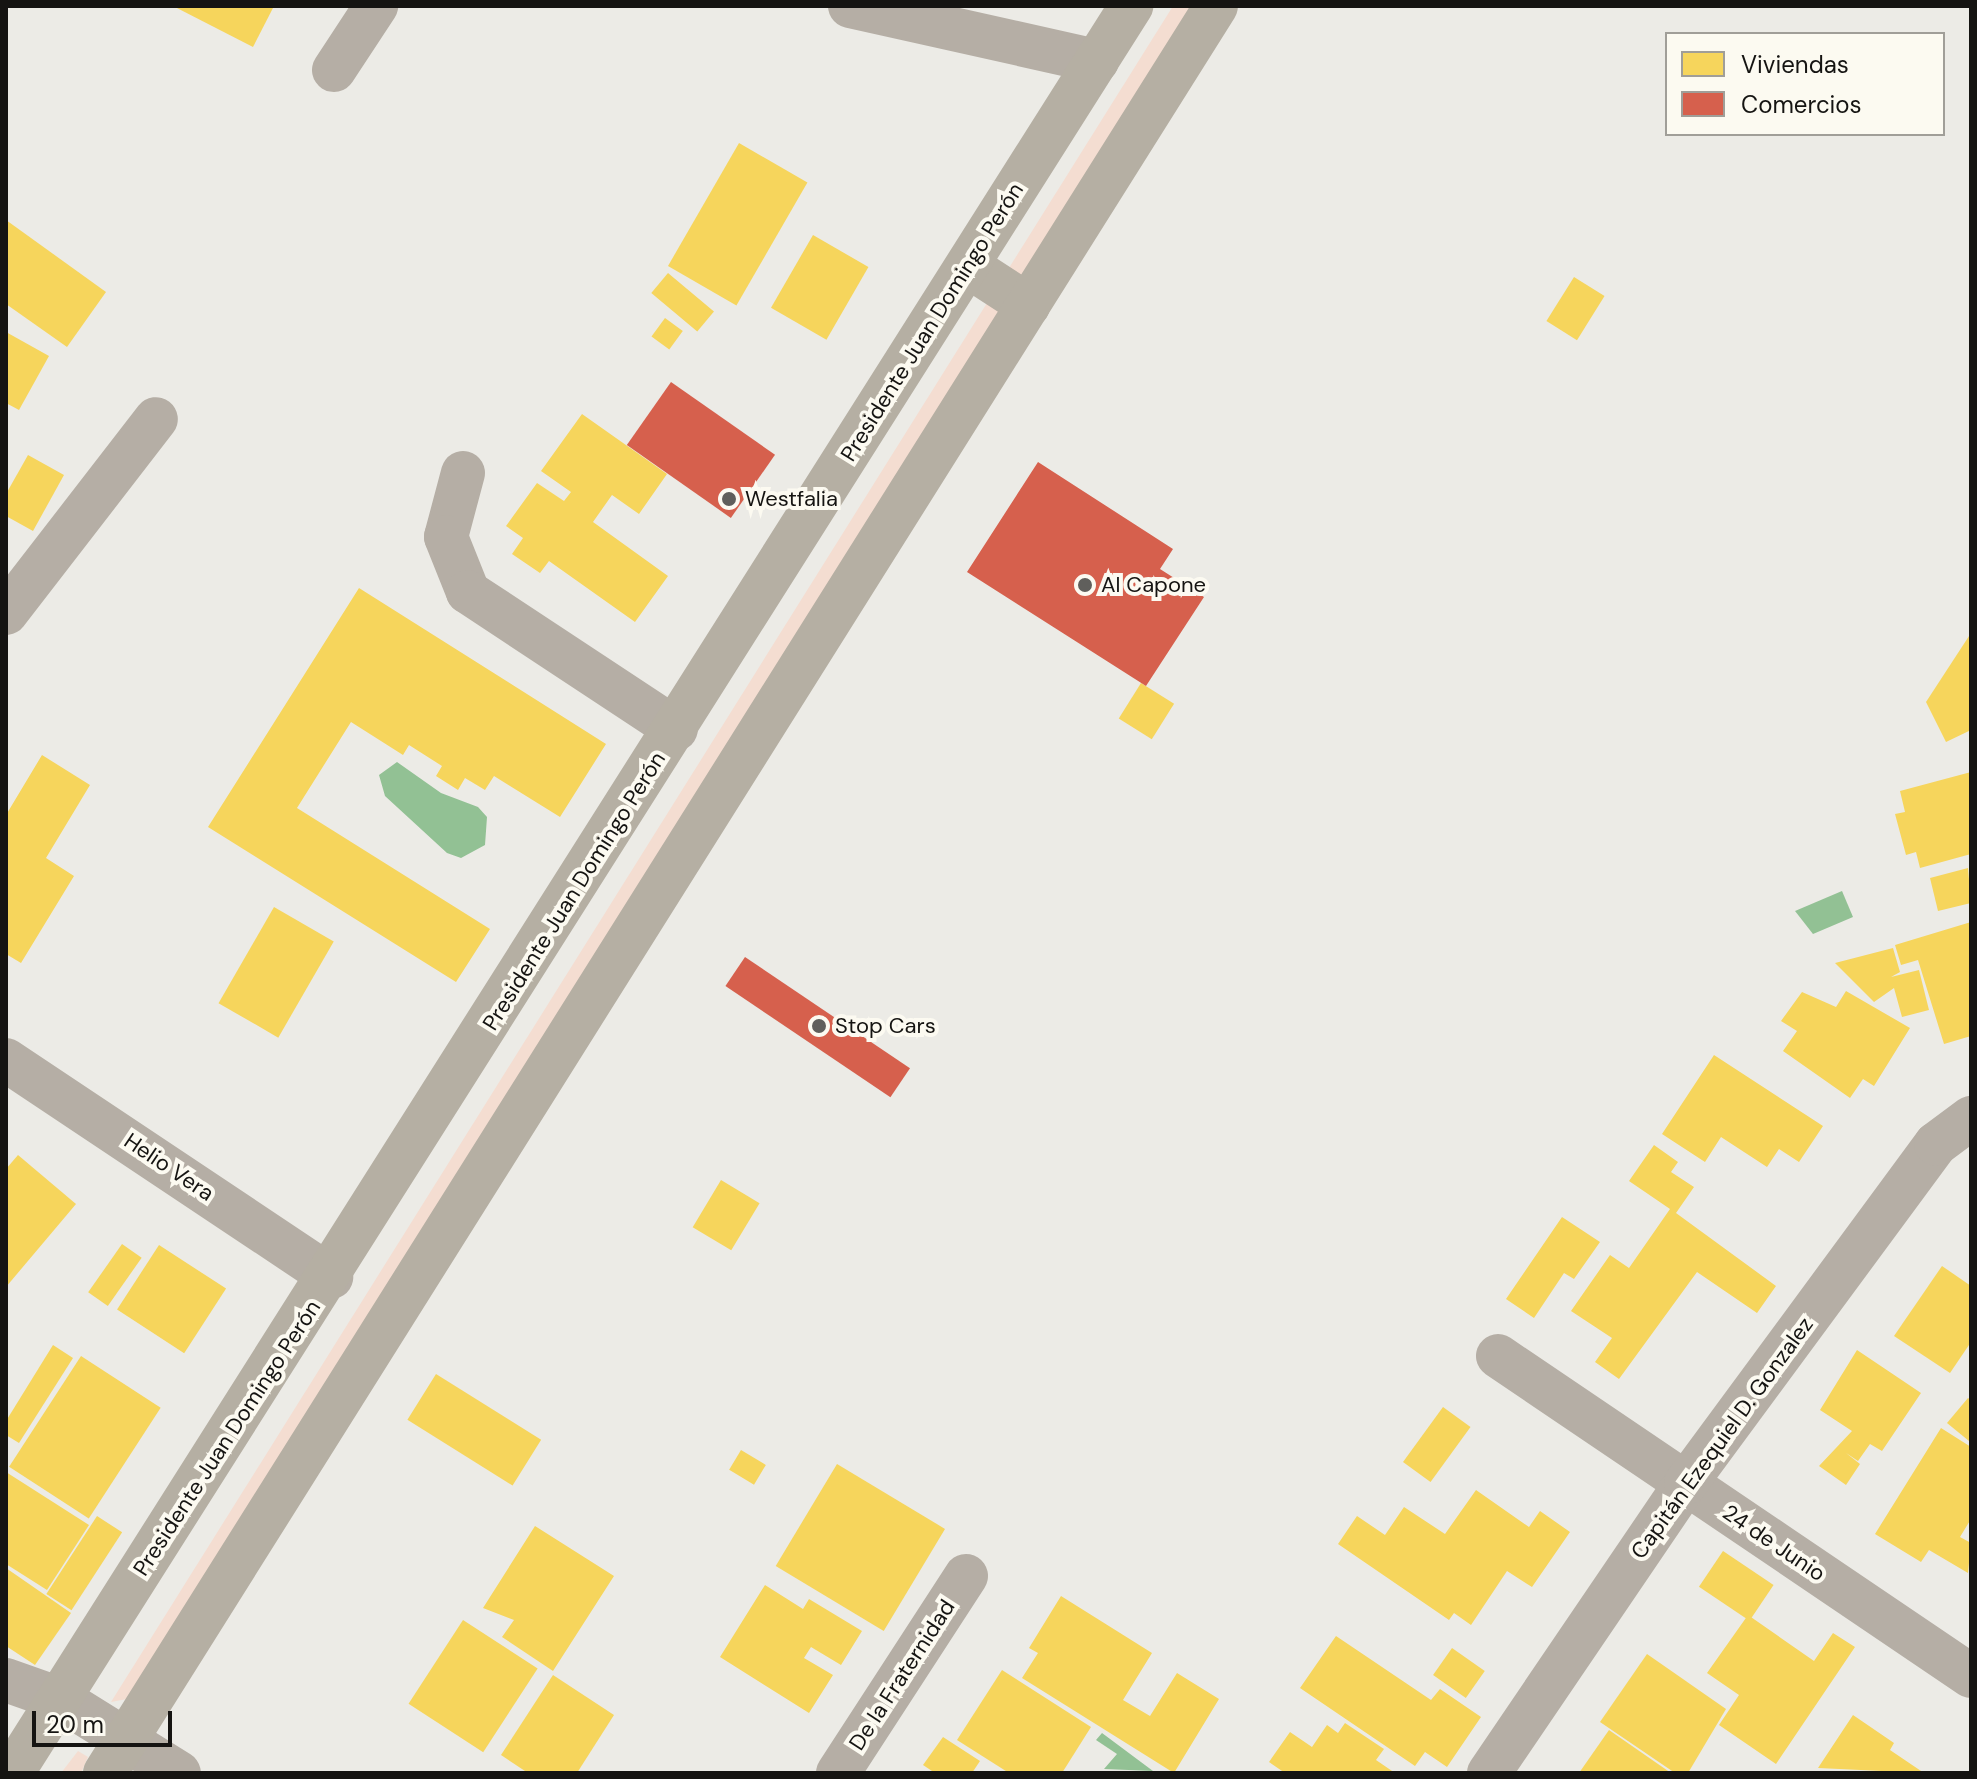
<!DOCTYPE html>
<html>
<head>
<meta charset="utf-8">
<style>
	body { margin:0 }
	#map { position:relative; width:1977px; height:1779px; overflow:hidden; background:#ecebe6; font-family:"DM Sans",sans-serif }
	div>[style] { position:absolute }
	.green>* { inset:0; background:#f4ddd1 }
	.water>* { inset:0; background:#92c194 }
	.homes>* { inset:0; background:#f6d55c; transform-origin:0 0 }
	.shops>* { inset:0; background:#d6604d; transform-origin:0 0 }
	.minor>* { height:44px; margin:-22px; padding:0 22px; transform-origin:22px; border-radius:22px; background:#b5aea5 }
	.major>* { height:44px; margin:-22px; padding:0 22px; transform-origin:22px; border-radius:22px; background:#b5afa3 }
	.dots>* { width:22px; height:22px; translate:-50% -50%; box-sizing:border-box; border:4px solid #fcfaf1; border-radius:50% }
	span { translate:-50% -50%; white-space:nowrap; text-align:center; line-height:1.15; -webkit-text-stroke:8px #fcfaf1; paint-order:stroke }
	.street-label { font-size:22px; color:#151412 }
	.poi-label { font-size:22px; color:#151412 }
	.left { translate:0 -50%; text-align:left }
	.frame { position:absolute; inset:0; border:8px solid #151412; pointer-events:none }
	.legend { position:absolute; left:1665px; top:32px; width:280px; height:104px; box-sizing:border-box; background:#fcfaf1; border:2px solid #a09e98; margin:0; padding:10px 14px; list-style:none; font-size:24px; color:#151412 }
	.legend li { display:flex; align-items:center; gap:16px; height:40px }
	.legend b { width:40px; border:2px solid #a09e98 }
	.scale { position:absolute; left:32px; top:1711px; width:140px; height:36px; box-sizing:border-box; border:4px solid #151412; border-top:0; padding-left:10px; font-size:24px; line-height:28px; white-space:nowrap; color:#151412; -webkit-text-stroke:6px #fcfaf1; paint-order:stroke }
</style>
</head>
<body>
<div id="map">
	<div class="green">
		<i style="clip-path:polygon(1173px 6px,1193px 6px,127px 1699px,111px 1702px)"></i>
		<i style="clip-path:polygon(78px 1751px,88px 1757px,81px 1773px,61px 1773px)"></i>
	</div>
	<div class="water">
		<i style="clip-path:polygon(397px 762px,441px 793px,478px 807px,487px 817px,485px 845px,461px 858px,447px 853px,385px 796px,379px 775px)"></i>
		<i style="clip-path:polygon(1842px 891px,1853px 917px,1813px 934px,1795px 911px)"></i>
		<i style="clip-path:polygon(1102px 1733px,1153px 1771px,1104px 1769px,1117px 1754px,1096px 1740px)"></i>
	</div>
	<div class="homes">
		<i style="clip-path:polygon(173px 6px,274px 6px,253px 47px)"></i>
		<i style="left:739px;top:143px;width:79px;height:142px;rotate:30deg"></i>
		<i style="clip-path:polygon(6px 220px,106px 292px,67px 347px,6px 304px)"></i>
		<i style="left:813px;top:235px;width:64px;height:84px;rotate:30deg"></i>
		<i style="left:668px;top:273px;width:60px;height:26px;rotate:40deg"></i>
		<i style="left:1574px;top:277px;width:36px;height:52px;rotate:32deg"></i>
		<i style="left:665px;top:318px;width:22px;height:23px;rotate:36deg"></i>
		<i style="clip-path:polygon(6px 332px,49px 356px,19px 410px,6px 403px)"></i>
		<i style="clip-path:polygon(582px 414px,667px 474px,639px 514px,612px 495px,593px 522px,668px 576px,635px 622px,549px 561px,540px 573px,512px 554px,523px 538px,506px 526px,537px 483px,564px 501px,571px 492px,541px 471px)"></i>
		<i style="clip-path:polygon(28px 455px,64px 475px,33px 531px,6px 516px,6px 494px)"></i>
		<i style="clip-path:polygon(359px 588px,606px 744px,560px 817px,494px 776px,485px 790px,465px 778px,458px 790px,436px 776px,442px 766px,409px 745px,403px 755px,351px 722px,297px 808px,490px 929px,456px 982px,208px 827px)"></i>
		<i style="clip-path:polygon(1971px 633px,1971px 730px,1946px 742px,1926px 702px)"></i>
		<i style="left:1141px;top:683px;width:39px;height:42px;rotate:32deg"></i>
		<i style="clip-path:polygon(42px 755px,90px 785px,46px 858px,74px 876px,21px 963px,6px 954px,6px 815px)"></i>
		<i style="clip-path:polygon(1971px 772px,1971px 854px,1920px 868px,1916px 852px,1906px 855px,1895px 814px,1905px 812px,1900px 791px)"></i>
		<i style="clip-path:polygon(1968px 868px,1971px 903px,1938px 911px,1930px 878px)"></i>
		<i style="left:274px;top:907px;width:69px;height:111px;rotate:30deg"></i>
		<i style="clip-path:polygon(1971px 922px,1971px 1036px,1944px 1044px,1918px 960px,1901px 965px,1895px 945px)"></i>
		<i style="clip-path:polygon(1893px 948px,1900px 972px,1891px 977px,1919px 970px,1929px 1010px,1902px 1017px,1894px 988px,1874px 1002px,1835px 963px)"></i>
		<i style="clip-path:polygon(1846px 991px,1910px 1028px,1874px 1086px,1863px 1079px,1850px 1098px,1783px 1051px,1797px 1031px,1781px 1021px,1802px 992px,1836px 1007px)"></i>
		<i style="clip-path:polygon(1714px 1055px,1823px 1126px,1799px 1162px,1779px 1149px,1767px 1167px,1721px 1137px,1705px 1162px,1662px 1134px)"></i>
		<i style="clip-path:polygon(1654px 1145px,1678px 1162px,1671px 1172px,1694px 1187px,1676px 1213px,1776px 1286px,1757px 1313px,1697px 1272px,1619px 1379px,1595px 1362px,1612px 1338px,1571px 1311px,1610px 1255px,1629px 1268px,1670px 1209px,1629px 1181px)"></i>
		<i style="clip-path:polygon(18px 1155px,76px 1204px,6px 1287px,6px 1169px)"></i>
		<i style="left:721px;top:1180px;width:45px;height:55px;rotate:31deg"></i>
		<i style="clip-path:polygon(1562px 1217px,1600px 1242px,1574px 1279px,1564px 1273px,1534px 1318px,1506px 1299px)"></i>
		<i style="left:122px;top:1244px;width:24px;height:59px;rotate:35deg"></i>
		<i style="left:159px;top:1245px;width:80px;height:77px;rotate:33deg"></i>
		<i style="clip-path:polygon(1942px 1266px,1971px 1286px,1971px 1342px,1950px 1373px,1894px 1336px)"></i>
		<i style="clip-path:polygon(53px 1345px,73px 1358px,19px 1443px,6px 1435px,6px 1421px)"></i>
		<i style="clip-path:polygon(1857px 1350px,1921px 1393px,1882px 1451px,1870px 1444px,1858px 1461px,1846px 1453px,1860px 1464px,1846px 1485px,1819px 1466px,1852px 1431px,1820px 1410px)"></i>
		<i style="left:81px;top:1356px;width:95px;height:132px;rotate:33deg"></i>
		<i style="left:436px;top:1374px;width:124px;height:54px;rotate:32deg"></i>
		<i style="clip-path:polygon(1968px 1398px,1971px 1400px,1969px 1441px,1947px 1423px)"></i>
		<i style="left:1443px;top:1407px;width:34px;height:68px;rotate:36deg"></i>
		<i style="clip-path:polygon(1941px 1428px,1971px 1447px,1971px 1519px,1960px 1537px,1971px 1543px,1968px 1573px,1929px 1550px,1921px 1562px,1875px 1534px)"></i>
		<i style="left:741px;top:1450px;width:29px;height:23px;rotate:31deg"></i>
		<i style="left:837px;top:1464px;width:126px;height:119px;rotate:31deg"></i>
		<i style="clip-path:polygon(6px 1472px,89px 1525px,47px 1590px,6px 1564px)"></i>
		<i style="clip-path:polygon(1476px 1490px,1529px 1527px,1540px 1511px,1570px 1532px,1532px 1587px,1507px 1571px,1471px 1625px,1454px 1613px,1449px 1620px,1338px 1544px,1357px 1516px,1385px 1535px,1404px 1507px,1445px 1534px)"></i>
		<i style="left:97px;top:1516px;width:30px;height:93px;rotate:33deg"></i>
		<i style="clip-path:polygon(535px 1526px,614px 1576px,553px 1671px,502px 1637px,514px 1620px,483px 1608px)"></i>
		<i style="left:1723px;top:1551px;width:61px;height:43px;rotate:34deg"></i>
		<i style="clip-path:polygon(6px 1568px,71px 1613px,35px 1665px,6px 1646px)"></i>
		<i style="clip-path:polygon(765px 1585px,803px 1609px,809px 1599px,862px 1631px,841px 1665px,811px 1647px,804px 1658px,833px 1675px,809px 1713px,720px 1657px)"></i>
		<i style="clip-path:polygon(1061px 1596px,1152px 1653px,1123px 1700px,1150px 1716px,1177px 1673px,1219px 1699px,1174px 1773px,1022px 1678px,1038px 1653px,1029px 1648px)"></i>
		<i style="clip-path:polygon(1748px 1615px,1814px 1661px,1833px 1633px,1855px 1647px,1776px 1764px,1719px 1725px,1739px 1695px,1707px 1673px)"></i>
		<i style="left:463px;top:1620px;width:89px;height:100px;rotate:33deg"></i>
		<i style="clip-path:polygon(1336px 1636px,1431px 1700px,1440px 1689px,1481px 1717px,1447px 1767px,1425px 1752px,1415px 1766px,1300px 1688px)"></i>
		<i style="left:1452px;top:1648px;width:40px;height:33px;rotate:35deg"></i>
		<i style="clip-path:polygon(1647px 1654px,1726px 1709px,1688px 1773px,1675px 1773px,1600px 1722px)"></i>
		<i style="clip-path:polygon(1002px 1670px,1091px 1727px,1062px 1773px,1009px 1773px,957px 1740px)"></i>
		<i style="clip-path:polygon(553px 1675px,614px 1715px,577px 1773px,528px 1773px,501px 1755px)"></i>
		<i style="clip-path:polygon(1853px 1715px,1894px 1743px,1890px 1750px,1924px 1773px,1818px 1768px)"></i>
		<i style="clip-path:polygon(1345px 1723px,1384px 1749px,1376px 1760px,1395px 1773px,1285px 1773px,1269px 1762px,1290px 1732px,1312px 1747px,1327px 1725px,1338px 1733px)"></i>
		<i style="clip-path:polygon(1609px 1730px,1671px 1773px,1579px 1773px)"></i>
		<i style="clip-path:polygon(943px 1737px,980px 1761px,972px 1773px,935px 1773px,923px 1765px)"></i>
	</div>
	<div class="shops">
		<i style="left:671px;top:382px;width:127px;height:77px;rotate:35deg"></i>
		<i style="clip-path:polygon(1038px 462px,1173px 549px,1160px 569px,1204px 597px,1146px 686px,967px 572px)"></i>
		<i style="left:745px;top:957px;width:199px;height:35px;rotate:34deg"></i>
	</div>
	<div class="minor">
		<i style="left:850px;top:6px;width:253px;rotate:12.6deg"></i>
		<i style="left:334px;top:70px;width:77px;rotate:-56.7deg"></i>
		<i style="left:463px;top:473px;width:66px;rotate:104.9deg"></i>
		<i style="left:446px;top:537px;width:59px;rotate:68.2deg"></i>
		<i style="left:468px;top:592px;width:249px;rotate:33.4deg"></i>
		<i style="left:6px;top:613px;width:245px;rotate:-52.3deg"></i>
		<i style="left:6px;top:1060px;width:391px;rotate:33.7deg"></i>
		<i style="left:1498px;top:1356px;width:571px;rotate:34.08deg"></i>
		<i style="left:6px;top:1680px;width:57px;rotate:19.4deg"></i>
		<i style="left:60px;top:1699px;width:140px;rotate:31.9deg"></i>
		<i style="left:838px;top:1773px;width:235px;rotate:-57deg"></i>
		<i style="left:1489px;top:1773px;width:351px;rotate:-55.8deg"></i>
		<i style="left:1686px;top:1483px;width:421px;rotate:-53.6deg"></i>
		<i style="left:1936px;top:1144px;width:44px;rotate:-36.6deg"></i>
	</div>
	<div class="major">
		<i style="left:968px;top:266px;width:72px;rotate:33deg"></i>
		<i style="left:12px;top:1773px;width:2092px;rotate:-57.65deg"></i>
		<i style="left:105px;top:1773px;width:2087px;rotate:-57.84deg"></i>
	</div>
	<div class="dots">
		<i style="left:729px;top:499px;background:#605f5c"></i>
		<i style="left:1085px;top:585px;background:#605f5c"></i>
		<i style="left:819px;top:1026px;background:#605f5c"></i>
	</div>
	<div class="street-label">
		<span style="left:932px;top:322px;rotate:-58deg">Presidente Juan Domingo Perón</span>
		<span style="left:574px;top:891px;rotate:-58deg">Presidente Juan Domingo Perón</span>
		<span style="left:169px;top:1167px;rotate:34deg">Helio Vera</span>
		<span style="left:227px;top:1438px;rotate:-57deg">Presidente Juan Domingo Perón</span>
		<span style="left:1722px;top:1438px;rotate:-54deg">Capitán Ezequiel D. Gonzalez</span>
		<span style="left:1774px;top:1543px;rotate:34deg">24 de Junio</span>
		<span style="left:902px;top:1675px;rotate:-57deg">De la Fraternidad</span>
	</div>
	<div class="poi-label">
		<span class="left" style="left:745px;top:499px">Westfalia</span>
		<span class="left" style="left:1101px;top:585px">Al Capone</span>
		<span class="left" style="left:835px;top:1026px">Stop Cars</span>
	</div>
	<div class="frame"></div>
	<ul class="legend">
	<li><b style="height:22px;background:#f6d55c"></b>Viviendas</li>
	<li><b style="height:22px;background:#d6604d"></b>Comercios</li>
	</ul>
	<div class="scale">20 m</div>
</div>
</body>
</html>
